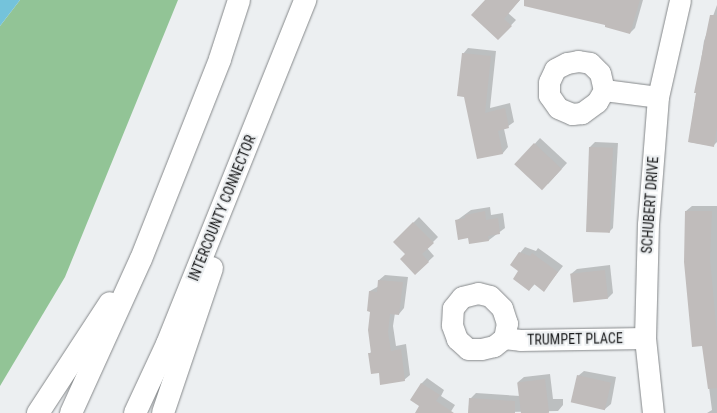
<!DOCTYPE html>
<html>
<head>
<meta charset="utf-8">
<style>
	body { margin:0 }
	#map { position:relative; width:717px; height:413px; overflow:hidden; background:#eceff1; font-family:"Roboto Condensed",sans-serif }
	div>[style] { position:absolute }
	.forest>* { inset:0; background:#92c496 }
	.water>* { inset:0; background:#74c3db }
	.shadow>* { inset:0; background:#0003 }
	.building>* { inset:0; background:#c0bcbb; transform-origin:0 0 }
	.roads { filter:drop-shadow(0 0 1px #85888a) drop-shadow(0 0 1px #85888a) }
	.minor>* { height:21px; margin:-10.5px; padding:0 10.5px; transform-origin:10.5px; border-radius:10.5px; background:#fff }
	.motorway>* { height:22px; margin:-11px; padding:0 11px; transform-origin:11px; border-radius:11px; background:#fff }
	span { translate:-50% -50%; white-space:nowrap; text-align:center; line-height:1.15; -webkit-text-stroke:4px #eceff1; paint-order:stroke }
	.street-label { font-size:14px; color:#1a1b1c }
</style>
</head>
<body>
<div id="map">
	<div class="forest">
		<i style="clip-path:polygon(20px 0,178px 0,65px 277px,0 386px,0 26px)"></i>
	</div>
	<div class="water">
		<i style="clip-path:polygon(0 0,20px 0,0 26px)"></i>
	</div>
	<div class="shadow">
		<i style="clip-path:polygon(486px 0,520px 0,508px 13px,516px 20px,498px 39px)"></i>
		<i style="clip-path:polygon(548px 0,643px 0,635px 28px,630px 33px)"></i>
		<i style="clip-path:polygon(717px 5px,717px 142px,713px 146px,689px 142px,704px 41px)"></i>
		<i style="clip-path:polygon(468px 48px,496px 51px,490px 108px,510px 103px,514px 122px,504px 129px,508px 147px,503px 153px,478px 158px,463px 54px)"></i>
		<i style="clip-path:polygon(540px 138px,567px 163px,548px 184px,516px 165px)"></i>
		<i style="clip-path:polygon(595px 142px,618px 143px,613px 228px,608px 233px,590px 147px)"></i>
		<i style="clip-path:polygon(692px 206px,717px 206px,717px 413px,707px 413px,712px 410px,686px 211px)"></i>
		<i style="clip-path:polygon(490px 207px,491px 215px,503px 213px,505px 228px,489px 240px,470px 243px,469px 237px,456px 221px,471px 210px)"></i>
		<i style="clip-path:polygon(419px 217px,438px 237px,427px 248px,434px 256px,415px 274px,406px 254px,394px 242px)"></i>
		<i style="clip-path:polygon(525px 247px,536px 251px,538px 248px,563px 266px,544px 290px,535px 284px,529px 290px,519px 271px,520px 253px)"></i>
		<i style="clip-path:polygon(610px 265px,613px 293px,608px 298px,571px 274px,577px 269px)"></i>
		<i style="clip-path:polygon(385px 275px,408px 277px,404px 308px,399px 314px,395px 313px,393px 326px,396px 346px,406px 344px,410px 375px,404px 380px,380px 372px,369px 354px,372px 351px,370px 291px,379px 286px,379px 280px)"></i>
		<i style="clip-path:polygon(584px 371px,616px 377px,611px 404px,605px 409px,578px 376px)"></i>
		<i style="clip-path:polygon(550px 374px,553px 399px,563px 399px,563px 405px,558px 411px,469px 413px,470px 399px,476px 393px,520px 396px,518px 382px,524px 377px)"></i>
		<i style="clip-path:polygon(427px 378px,444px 390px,441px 396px,455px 405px,450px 413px,416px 413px,421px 405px,421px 384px)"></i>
	</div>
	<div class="building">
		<i style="clip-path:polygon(485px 0,520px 0,504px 19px,512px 26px,498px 40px,471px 15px)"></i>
		<i style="clip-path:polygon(524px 0,640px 0,630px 34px,605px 27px,605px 25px,524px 6px)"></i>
		<i style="clip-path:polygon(710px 15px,717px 15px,717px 126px,714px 147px,688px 142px,696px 93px,694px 93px)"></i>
		<i style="clip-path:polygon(462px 53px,491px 56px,485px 113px,505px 108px,509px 128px,498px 131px,503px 154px,477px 159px,464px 97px,457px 96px)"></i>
		<i style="left:534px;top:143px;width:38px;height:29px;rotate:43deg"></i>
		<i style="left:589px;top:147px;width:24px;height:85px;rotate:2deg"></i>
		<i style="clip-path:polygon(485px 211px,486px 220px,498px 218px,500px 234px,488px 236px,489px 241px,469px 244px,468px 238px,458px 240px,455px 220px,465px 218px,465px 215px)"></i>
		<i style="clip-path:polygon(685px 211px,712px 211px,710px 259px,717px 336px,717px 388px,708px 389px,702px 346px,692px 347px,684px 262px)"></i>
		<i style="clip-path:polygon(413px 222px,434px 243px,422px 254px,429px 262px,415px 275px,400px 259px,405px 254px,393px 242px)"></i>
		<i style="clip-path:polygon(519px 252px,530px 256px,532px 253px,558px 272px,544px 292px,534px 284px,529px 291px,513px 279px,518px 271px,510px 265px)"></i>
		<i style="left:605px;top:270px;width:29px;height:35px;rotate:84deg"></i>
		<i style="clip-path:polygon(378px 280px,403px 282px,399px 315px,390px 314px,388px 332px,391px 351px,401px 349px,405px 381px,380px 385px,379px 373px,371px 374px,368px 353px,371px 353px,368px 330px,370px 312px,367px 311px,369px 291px,377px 292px)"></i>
		<i style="left:577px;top:375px;width:35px;height:28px;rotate:13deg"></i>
		<i style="left:545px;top:379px;width:34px;height:28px;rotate:83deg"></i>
		<i style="clip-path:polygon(421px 383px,440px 395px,436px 401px,454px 413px,415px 413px,419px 406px,410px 400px)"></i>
		<i style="clip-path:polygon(469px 398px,515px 401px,515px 413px,468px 413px)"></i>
	</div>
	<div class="roads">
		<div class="minor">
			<i style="left:604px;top:90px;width:14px;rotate:120deg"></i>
			<i style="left:597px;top:102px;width:19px;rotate:144deg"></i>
			<i style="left:582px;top:113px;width:10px;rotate:174deg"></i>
			<i style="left:572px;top:114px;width:15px;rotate:-157deg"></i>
			<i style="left:558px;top:108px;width:16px;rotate:-125deg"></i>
			<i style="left:549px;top:95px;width:13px;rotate:-90deg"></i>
			<i style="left:549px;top:82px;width:14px;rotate:-65deg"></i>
			<i style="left:555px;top:69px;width:13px;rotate:-27deg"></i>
			<i style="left:567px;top:63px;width:11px;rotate:-10deg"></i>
			<i style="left:578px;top:61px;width:12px;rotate:9deg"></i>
			<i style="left:590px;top:63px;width:14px;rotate:45deg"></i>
			<i style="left:600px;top:73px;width:17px;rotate:77deg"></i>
			<i style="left:604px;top:90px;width:54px;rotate:7.4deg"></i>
			<i style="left:504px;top:338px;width:13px;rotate:141deg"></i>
			<i style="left:494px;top:346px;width:13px;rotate:167deg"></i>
			<i style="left:481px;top:349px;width:13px;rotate:180deg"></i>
			<i style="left:468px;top:349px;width:15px;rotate:-138deg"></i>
			<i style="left:457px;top:339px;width:15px;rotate:-110deg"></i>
			<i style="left:452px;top:325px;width:17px;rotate:-87deg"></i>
			<i style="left:453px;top:308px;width:14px;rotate:-51deg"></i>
			<i style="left:462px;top:297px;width:16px;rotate:-14deg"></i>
			<i style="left:478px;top:293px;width:12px;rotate:14deg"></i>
			<i style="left:490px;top:296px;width:17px;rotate:45deg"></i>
			<i style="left:502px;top:308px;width:16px;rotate:72deg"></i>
			<i style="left:507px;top:323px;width:15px;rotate:101deg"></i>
			<i style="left:504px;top:338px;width:16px;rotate:7deg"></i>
			<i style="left:520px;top:340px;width:125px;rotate:-0.9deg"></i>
			<i style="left:653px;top:413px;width:75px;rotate:-96.1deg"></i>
			<i style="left:645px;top:338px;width:114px;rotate:-88.5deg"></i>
			<i style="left:648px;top:224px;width:127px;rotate:-85.5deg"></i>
			<i style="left:658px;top:97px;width:99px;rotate:-77.2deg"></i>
		</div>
		<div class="motorway">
			<i style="left:38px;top:413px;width:131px;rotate:-56.8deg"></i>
			<i style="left:71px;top:413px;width:169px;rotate:-65.6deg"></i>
			<i style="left:141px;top:259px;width:215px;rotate:-68.4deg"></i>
			<i style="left:220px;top:59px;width:62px;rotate:-72.1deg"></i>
			<i style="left:135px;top:413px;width:76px;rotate:-65.1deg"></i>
			<i style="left:167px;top:344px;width:371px;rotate:-68.1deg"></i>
			<i style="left:163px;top:413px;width:153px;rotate:-71.3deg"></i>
		</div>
	</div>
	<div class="street-label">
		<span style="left:650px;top:205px;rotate:-86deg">SCHUBERT DRIVE</span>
		<span style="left:222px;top:208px;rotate:-68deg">INTERCOUNTY CONNECTOR</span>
		<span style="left:575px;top:339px;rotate:-1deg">TRUMPET PLACE</span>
	</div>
</div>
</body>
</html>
